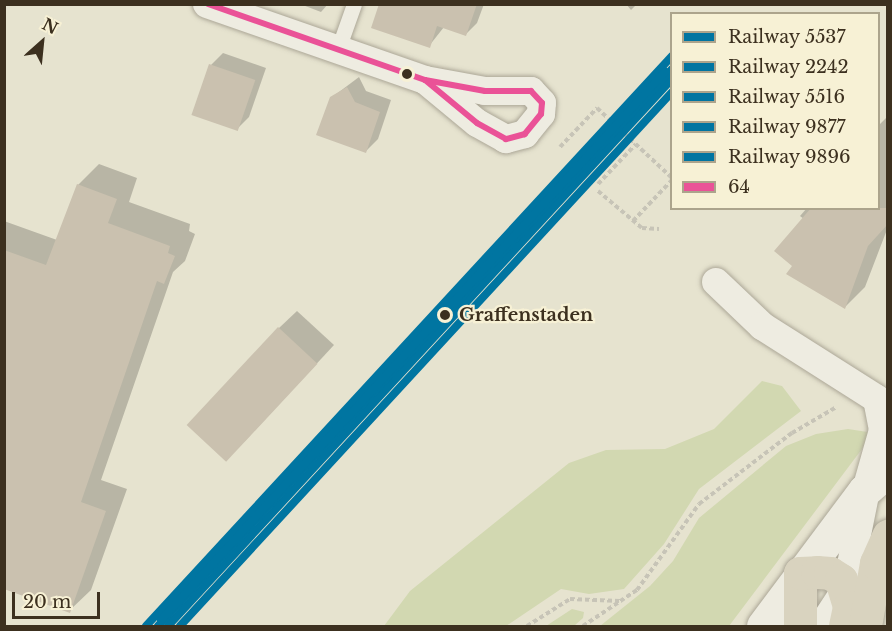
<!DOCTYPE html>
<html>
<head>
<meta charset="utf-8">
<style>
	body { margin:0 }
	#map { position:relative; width:892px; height:631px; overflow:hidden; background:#e6e3cf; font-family:"Libre Baskerville",serif }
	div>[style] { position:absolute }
	.green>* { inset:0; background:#d2d8b1 }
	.shadow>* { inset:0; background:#0003 }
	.building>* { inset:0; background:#cac1af; transform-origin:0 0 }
	.path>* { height:4px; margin-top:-2px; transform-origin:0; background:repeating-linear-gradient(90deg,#c7c4b7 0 4.5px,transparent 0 7.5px) }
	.roads { filter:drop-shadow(0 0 2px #aca797) drop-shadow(0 0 2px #aca797) }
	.lane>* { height:15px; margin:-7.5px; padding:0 7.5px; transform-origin:7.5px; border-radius:7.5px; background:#eeece1 }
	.street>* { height:28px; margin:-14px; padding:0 14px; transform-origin:14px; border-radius:14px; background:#eeece1 }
	.secondary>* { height:33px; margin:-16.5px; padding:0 16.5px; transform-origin:16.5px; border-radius:16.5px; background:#eeece1 }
	.highway>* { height:33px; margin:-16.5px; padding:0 16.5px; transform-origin:16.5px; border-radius:16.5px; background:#d9d3bf }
	.bus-1>* { height:6px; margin:-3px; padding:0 3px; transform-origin:3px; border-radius:3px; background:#ea5297 }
	.rail-1>* { height:8px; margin:-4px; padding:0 4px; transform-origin:4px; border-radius:4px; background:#0075a1 }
	.rail-2>* { height:8px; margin:-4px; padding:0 4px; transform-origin:4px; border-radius:4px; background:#0075a1 }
	.rail-3>* { height:8px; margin:-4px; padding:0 4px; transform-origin:4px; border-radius:4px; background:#0075a1 }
	.rail-4>* { height:8px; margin:-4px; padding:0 4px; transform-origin:4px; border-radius:4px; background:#0075a1 }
	.rail-5>* { height:8px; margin:-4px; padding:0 4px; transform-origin:4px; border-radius:4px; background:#0075a1 }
	.dots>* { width:16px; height:16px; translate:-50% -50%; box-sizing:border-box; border:3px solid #f7f1d5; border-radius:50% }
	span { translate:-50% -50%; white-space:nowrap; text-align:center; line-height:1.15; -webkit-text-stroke:4.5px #f7f1d5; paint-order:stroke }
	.stop-label { font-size:18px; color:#3c301f; font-weight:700 }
	.left { translate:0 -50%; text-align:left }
	.frame { position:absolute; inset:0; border:6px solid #3c301f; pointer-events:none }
	.legend { position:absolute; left:670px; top:12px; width:210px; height:198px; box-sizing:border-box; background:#f7f1d5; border:2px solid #aca48c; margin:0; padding:8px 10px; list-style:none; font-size:18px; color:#3c301f }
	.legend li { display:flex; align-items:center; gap:12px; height:30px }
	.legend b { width:30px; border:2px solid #aca48c }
	.north { position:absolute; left:12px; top:12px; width:60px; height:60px; -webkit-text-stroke:4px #f7f1d5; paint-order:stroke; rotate:27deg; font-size:16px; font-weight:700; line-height:24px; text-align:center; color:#3c301f }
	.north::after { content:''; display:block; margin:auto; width:21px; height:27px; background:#3c301f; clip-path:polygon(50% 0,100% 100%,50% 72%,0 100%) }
	.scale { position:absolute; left:12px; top:592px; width:88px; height:27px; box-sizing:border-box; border:3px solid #3c301f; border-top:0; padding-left:8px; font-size:18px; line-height:21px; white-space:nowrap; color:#3c301f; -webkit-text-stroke:4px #f7f1d5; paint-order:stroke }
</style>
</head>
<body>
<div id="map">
	<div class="green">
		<i style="clip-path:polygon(762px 381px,782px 386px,801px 411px,699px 489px,664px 544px,624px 589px,589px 594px,561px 589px,506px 626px,384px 626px,410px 591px,569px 463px,606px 450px,665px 449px,714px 429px)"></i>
		<i style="clip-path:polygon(848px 429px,874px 433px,729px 626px,600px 626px,650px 586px,673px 561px,699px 518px,786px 446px,816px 434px)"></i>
		<i style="clip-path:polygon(572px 609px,584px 612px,583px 618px,574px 626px,546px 626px)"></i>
	</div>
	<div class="shadow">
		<i style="clip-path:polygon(300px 4px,328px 4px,321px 12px)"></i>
		<i style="clip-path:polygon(381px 4px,484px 4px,477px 23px,466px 34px,444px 27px,429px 46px)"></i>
		<i style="clip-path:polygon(626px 4px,637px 4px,631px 10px)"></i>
		<i style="clip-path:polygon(223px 53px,266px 68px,249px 117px,237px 129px,211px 65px)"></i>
		<i style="clip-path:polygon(359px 77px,366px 91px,391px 100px,378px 139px,366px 151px,331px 98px)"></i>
		<i style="clip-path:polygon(888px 116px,888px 227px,865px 287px,845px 307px,794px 266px,804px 219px,800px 216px,807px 208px,878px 208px,878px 126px)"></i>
		<i style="clip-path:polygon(99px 164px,137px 178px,129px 202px,190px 224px,189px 231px,195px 234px,185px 261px,173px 272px,101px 480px,127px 489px,91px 590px,69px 611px,4px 588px,4px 221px,57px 240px,78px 185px)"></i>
		<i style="clip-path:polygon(297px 311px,334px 345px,244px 442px,279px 328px)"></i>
	</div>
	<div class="building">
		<i style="clip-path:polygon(379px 4px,477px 4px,466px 36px,437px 26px,430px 48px,371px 28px)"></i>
		<i style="left:209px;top:64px;width:49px;height:54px;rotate:19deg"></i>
		<i style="clip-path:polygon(347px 87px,355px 102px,380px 112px,366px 153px,316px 135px,330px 97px)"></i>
		<i style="clip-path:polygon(77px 184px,117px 199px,108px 223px,170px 246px,168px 253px,175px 256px,164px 284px,157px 281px,81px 502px,106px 511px,70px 613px,4px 589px,4px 250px,46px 265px)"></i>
		<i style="clip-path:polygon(811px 208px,888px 208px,888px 224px,868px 246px,845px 309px,786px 274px,792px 266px,774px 251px)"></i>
		<i style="left:278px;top:327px;width:54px;height:134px;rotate:43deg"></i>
	</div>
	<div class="path">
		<i style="left:560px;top:147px;width:54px;rotate:-46.5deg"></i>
		<i style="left:597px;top:108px;width:103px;rotate:43deg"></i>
		<i style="left:598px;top:184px;width:55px;rotate:-46.5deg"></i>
		<i style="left:598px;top:191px;width:57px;rotate:40.1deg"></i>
		<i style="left:642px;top:228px;width:17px;rotate:3deg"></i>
		<i style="left:633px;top:221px;width:57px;rotate:-46.4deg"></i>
		<i style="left:527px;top:626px;width:51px;rotate:-32.1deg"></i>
		<i style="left:570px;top:599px;width:50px;rotate:2.3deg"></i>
		<i style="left:583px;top:626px;width:65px;rotate:-33.7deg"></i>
		<i style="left:637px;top:590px;width:106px;rotate:-54.2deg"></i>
		<i style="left:699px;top:504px;width:117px;rotate:-37.4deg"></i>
		<i style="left:792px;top:433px;width:50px;rotate:-30.2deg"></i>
	</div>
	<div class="roads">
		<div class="lane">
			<i style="left:337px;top:52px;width:51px;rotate:-70.5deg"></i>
		</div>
		<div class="street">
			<i style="left:207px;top:4px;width:231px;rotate:19.2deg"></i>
			<i style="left:425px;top:80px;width:61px;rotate:10.4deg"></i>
			<i style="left:485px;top:91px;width:46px"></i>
			<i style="left:531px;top:91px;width:16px;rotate:47deg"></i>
			<i style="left:542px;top:103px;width:11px;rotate:95deg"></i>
			<i style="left:541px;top:114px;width:26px;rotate:129deg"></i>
			<i style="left:525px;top:134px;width:20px;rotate:165deg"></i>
			<i style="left:506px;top:139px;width:33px;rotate:-151deg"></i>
			<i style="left:477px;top:123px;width:67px;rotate:-140.4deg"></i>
			<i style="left:716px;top:282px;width:64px;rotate:43.7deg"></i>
			<i style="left:762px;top:326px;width:136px;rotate:32.4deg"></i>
			<i style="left:877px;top:399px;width:32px;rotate:79deg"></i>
			<i style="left:883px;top:430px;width:62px;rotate:105.8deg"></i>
			<i style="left:866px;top:490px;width:106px;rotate:101.4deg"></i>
		</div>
		<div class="secondary">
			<i style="left:763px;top:626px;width:169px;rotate:-53.2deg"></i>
			<i style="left:864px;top:491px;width:32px;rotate:-41deg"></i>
			<i style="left:824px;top:626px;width:55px;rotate:-56.9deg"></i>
		</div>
		<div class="highway">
			<i style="left:800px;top:626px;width:53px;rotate:-90deg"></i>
			<i style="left:800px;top:573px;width:17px;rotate:-3deg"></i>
			<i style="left:817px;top:572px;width:13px;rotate:4deg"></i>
			<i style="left:830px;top:573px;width:13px;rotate:32deg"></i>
			<i style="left:841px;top:580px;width:28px;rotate:73deg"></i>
			<i style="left:849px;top:607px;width:19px;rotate:102deg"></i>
			<i style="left:865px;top:626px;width:64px;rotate:-80.1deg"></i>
			<i style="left:876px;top:563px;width:30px;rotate:-66deg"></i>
		</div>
	</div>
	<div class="bus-1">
		<i style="left:208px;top:4px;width:230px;rotate:19.3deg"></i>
		<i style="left:425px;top:80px;width:61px;rotate:10.4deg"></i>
		<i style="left:485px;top:91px;width:46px"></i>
		<i style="left:531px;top:91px;width:16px;rotate:47deg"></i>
		<i style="left:542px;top:103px;width:11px;rotate:95deg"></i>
		<i style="left:541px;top:114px;width:26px;rotate:129deg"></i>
		<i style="left:525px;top:134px;width:20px;rotate:165deg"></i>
		<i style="left:506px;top:139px;width:33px;rotate:-151deg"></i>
		<i style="left:477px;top:123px;width:67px;rotate:-140.4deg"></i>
	</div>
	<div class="rail-1">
		<i style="left:146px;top:626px;width:776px;rotate:-47.3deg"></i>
	</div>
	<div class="rail-2">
		<i style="left:168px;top:626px;width:744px;rotate:-47.34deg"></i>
	</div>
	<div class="rail-3">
		<i style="left:180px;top:626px;width:726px;rotate:-47.34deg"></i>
	</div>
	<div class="rail-4">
		<i style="left:158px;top:626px;width:758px;rotate:-47.3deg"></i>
	</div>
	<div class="rail-5">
		<i style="left:161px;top:620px;width:745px;rotate:-47.4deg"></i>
	</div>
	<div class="dots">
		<i style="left:407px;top:74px;background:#3c301f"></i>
		<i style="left:445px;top:315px;background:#3c301f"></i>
	</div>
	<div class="stop-label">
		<span class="left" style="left:459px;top:315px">Graffenstaden</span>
	</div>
	<div class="frame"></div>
	<ul class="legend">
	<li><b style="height:8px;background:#0075a1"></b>Railway 5537</li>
	<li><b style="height:8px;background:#0075a1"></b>Railway 2242</li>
	<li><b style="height:8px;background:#0075a1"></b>Railway 5516</li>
	<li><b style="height:8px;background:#0075a1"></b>Railway 9877</li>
	<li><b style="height:8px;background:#0075a1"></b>Railway 9896</li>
	<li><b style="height:8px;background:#ea5297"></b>64</li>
	</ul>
	<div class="north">N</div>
	<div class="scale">20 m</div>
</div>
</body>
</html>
